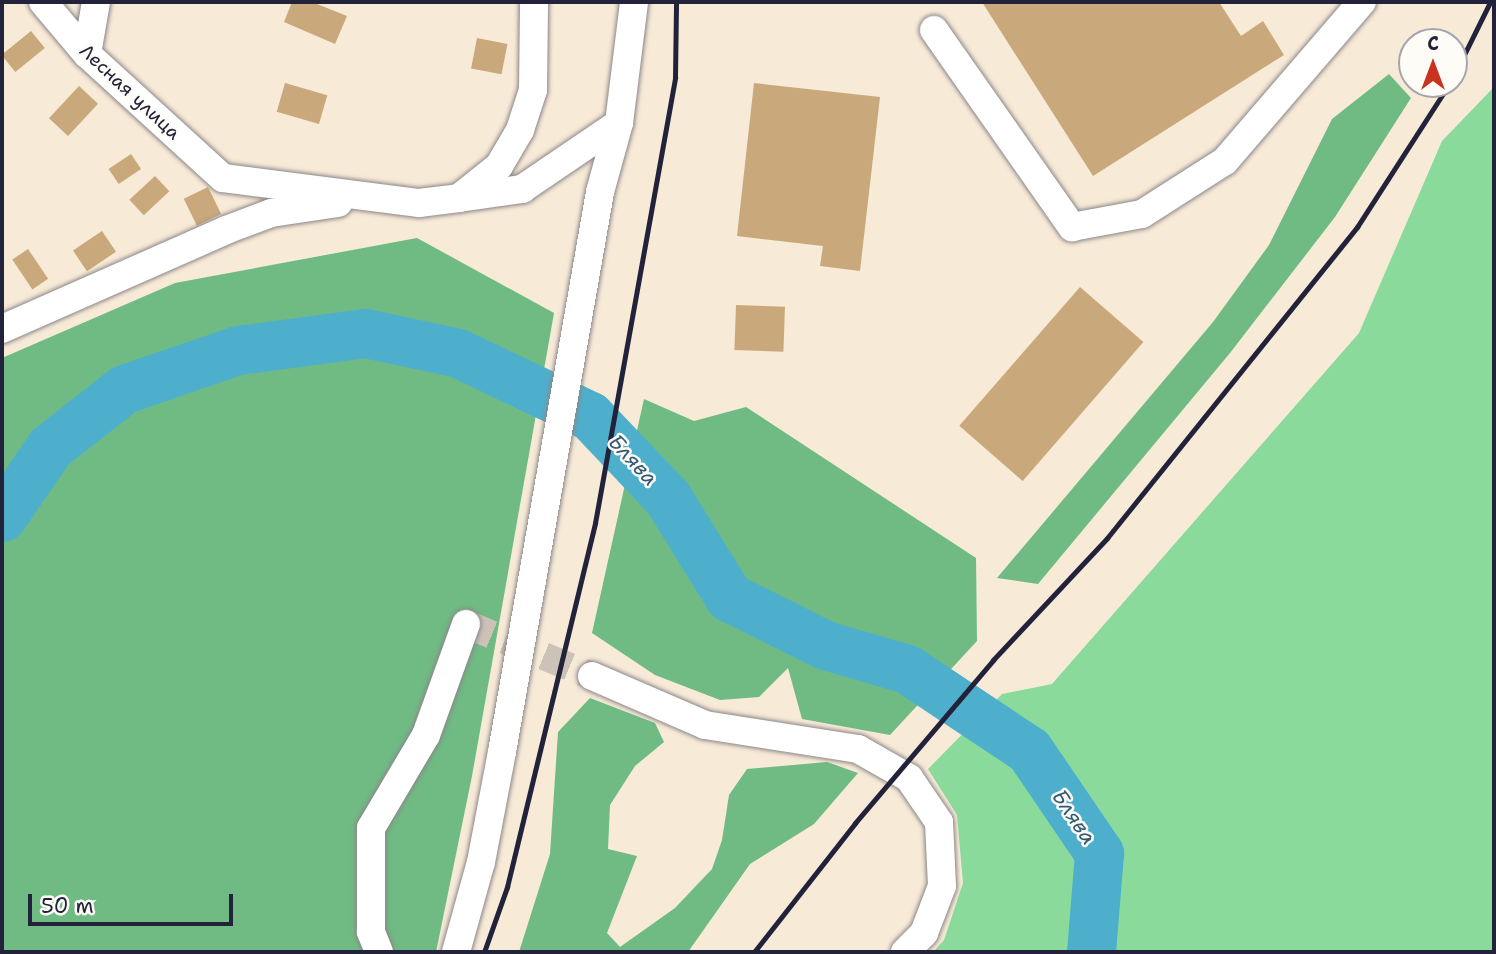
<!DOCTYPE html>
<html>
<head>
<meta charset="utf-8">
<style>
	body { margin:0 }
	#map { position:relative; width:1496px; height:954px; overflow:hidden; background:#f7ead7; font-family:"Shantell Sans",sans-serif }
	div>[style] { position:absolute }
	.green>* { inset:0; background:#8adb9b }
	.forest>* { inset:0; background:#6fbb83 }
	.river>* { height:49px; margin:-24.5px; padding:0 24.5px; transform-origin:24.5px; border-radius:24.5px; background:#4eafcd }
	.building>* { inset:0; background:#c9a87c; transform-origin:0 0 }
	.minor-tunnel>* { height:28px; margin-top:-14px; transform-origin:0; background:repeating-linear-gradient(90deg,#ccc2b8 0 28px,transparent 0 42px) }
	.roads { filter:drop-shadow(0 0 2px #8c8689) drop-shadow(0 0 2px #8c8689) }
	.minor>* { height:28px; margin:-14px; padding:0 14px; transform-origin:14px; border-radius:14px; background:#fff }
	.rail>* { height:5px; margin:-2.5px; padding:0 2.5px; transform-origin:2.5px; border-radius:2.5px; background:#22223b }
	span { translate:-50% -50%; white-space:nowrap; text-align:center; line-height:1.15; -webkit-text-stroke:5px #fdfcf7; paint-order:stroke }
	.street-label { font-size:19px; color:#22223b }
	.water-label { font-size:21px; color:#345a75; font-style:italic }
	.frame { position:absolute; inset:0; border:4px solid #22223b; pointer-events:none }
	.north { position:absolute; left:1398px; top:28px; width:70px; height:70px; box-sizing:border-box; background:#fdfcf7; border:2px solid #a5a5ac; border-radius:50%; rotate:0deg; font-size:19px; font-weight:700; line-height:28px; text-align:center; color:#22223b }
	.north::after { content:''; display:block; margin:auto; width:24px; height:32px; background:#c8321e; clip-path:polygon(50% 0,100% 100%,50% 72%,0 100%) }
	.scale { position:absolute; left:28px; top:894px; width:205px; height:32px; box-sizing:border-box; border:4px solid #22223b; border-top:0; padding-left:9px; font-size:21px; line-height:24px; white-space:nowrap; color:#22223b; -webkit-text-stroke:5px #fdfcf7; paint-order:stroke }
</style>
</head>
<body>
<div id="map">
	<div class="green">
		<i style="clip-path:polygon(1494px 87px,1494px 952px,933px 952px,944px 940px,963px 883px,957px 815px,928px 769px,1002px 694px,1052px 684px,1359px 333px,1442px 141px)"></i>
	</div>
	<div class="forest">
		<i style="clip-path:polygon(1389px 74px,1411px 98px,1335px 217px,1230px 353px,1038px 584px,997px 578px,1213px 322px,1269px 245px,1332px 119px)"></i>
		<i style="clip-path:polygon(417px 238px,554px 313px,472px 776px,436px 952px,2px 952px,2px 358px,175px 283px)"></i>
		<i style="clip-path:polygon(644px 399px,694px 421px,746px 407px,976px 558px,977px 641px,890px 735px,802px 719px,788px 668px,759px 697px,720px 700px,655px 675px,592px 633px)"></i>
		<i style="clip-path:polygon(590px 698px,655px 723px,664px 742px,635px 766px,610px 805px,608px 849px,637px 856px,607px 933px,620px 947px,675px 908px,712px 869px,722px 840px,729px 795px,747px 769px,827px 762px,858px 773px,814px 824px,750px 864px,688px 952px,519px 952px,550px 854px,558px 732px)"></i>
	</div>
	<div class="river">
		<i style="left:2px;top:517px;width:85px;rotate:-55.6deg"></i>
		<i style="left:50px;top:447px;width:94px;rotate:-38.1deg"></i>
		<i style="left:124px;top:389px;width:120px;rotate:-18.9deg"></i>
		<i style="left:238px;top:350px;width:128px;rotate:-7.6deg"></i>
		<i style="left:365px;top:333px;width:95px;rotate:12.1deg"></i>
		<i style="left:458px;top:353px;width:146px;rotate:25.5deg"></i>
		<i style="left:590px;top:416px;width:112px;rotate:46.5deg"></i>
		<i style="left:667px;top:497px;width:118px;rotate:58.2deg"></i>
		<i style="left:729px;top:597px;width:107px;rotate:26.6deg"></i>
		<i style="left:825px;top:645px;width:85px;rotate:16.3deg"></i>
		<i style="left:907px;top:669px;width:146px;rotate:33.6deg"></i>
		<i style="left:1029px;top:750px;width:125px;rotate:55.8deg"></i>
		<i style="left:1099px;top:853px;width:99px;rotate:94.6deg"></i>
	</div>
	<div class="building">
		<i style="clip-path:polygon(292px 2px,312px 2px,347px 16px,335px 44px,284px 22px)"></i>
		<i style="clip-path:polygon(982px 2px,1219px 2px,1241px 36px,1263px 21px,1284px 55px,1093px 176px)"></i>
		<i style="left:31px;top:31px;width:22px;height:38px;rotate:51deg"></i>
		<i style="left:477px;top:38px;width:31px;height:31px;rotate:11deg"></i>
		<i style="left:285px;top:83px;width:44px;height:30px;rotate:16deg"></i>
		<i style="clip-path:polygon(754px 83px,880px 97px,860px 271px,820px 266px,823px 246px,737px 236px)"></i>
		<i style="left:79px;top:86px;width:26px;height:44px;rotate:43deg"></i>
		<i style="left:131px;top:154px;width:18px;height:27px;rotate:56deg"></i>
		<i style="left:155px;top:176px;width:21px;height:35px;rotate:47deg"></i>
		<i style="left:208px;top:187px;width:30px;height:27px;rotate:64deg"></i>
		<i style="left:102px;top:231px;width:25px;height:35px;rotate:56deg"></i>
		<i style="left:28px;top:249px;width:36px;height:19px;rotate:56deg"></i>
		<i style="left:1080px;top:287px;width:84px;height:184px;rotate:41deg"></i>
		<i style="left:736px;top:305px;width:49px;height:45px;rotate:2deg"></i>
	</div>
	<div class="minor-tunnel">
		<i style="left:466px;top:624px;width:136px;rotate:22.4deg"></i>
	</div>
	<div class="roads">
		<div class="minor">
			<i style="left:43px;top:2px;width:68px;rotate:49.8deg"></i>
			<i style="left:87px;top:54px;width:184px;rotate:42.4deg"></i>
			<i style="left:223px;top:178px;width:198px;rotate:7.3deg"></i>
			<i style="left:419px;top:203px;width:40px;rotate:-7.1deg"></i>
			<i style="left:459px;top:198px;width:51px;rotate:-38.7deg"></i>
			<i style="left:499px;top:166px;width:42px;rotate:-59.7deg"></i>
			<i style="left:520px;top:130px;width:42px;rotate:-72deg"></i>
			<i style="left:533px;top:90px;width:88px;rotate:-89.3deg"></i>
			<i style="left:934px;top:30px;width:241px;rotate:55deg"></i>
			<i style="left:1072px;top:227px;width:71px;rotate:-10.5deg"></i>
			<i style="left:1142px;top:214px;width:98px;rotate:-32.6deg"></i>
			<i style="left:1225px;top:161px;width:210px;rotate:-49.3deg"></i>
			<i style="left:87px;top:54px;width:53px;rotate:-80.2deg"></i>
			<i style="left:459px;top:198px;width:64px;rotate:-8.1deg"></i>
			<i style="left:522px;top:189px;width:117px;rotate:-34.2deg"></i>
			<i style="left:2px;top:329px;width:245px;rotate:-23.8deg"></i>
			<i style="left:226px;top:230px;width:48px;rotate:-20.7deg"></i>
			<i style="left:271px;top:213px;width:68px;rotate:-8.5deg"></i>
			<i style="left:592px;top:676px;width:123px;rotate:23.4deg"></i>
			<i style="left:705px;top:725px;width:155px;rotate:8.9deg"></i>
			<i style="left:858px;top:749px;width:59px;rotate:29.6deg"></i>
			<i style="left:909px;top:778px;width:53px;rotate:55.7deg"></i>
			<i style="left:939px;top:822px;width:64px;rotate:87.3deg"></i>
			<i style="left:942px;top:886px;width:50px;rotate:111deg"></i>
			<i style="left:924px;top:933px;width:27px;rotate:135deg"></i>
			<i style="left:379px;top:952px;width:22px;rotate:-112deg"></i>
			<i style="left:371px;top:932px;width:104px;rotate:-90deg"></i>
			<i style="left:371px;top:828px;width:108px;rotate:-59.4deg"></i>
			<i style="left:426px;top:735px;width:118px;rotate:-70.2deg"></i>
			<i style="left:456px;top:952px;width:93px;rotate:-74.5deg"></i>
			<i style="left:481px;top:862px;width:112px;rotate:-79.2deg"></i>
			<i style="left:502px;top:752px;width:569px;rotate:-80.07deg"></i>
			<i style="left:600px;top:192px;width:72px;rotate:-74.6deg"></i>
			<i style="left:619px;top:123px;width:122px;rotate:-82.9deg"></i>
		</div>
	</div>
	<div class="rail">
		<i style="left:1454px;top:75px;width:81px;rotate:-63.7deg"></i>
		<i style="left:484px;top:952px;width:69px;rotate:-70.5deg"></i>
		<i style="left:507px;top:887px;width:374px;rotate:-76.4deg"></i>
		<i style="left:595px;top:523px;width:453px;rotate:-79.8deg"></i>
		<i style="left:675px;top:77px;width:75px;rotate:-89.2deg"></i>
		<i style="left:754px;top:952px;width:164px;rotate:-51.9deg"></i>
		<i style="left:855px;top:823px;width:214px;rotate:-49.7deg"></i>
		<i style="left:993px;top:660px;width:167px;rotate:-46.9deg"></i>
		<i style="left:1107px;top:538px;width:399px;rotate:-51.2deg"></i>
		<i style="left:1357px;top:227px;width:170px;rotate:-57.2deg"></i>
	</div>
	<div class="street-label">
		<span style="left:130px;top:92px;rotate:43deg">Лесная улица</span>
	</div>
	<div class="water-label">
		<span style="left:633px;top:460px;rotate:47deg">Блява</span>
		<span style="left:1074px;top:817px;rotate:56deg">Блява</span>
	</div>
	<div class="frame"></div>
	<div class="north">С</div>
	<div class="scale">50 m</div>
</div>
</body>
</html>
